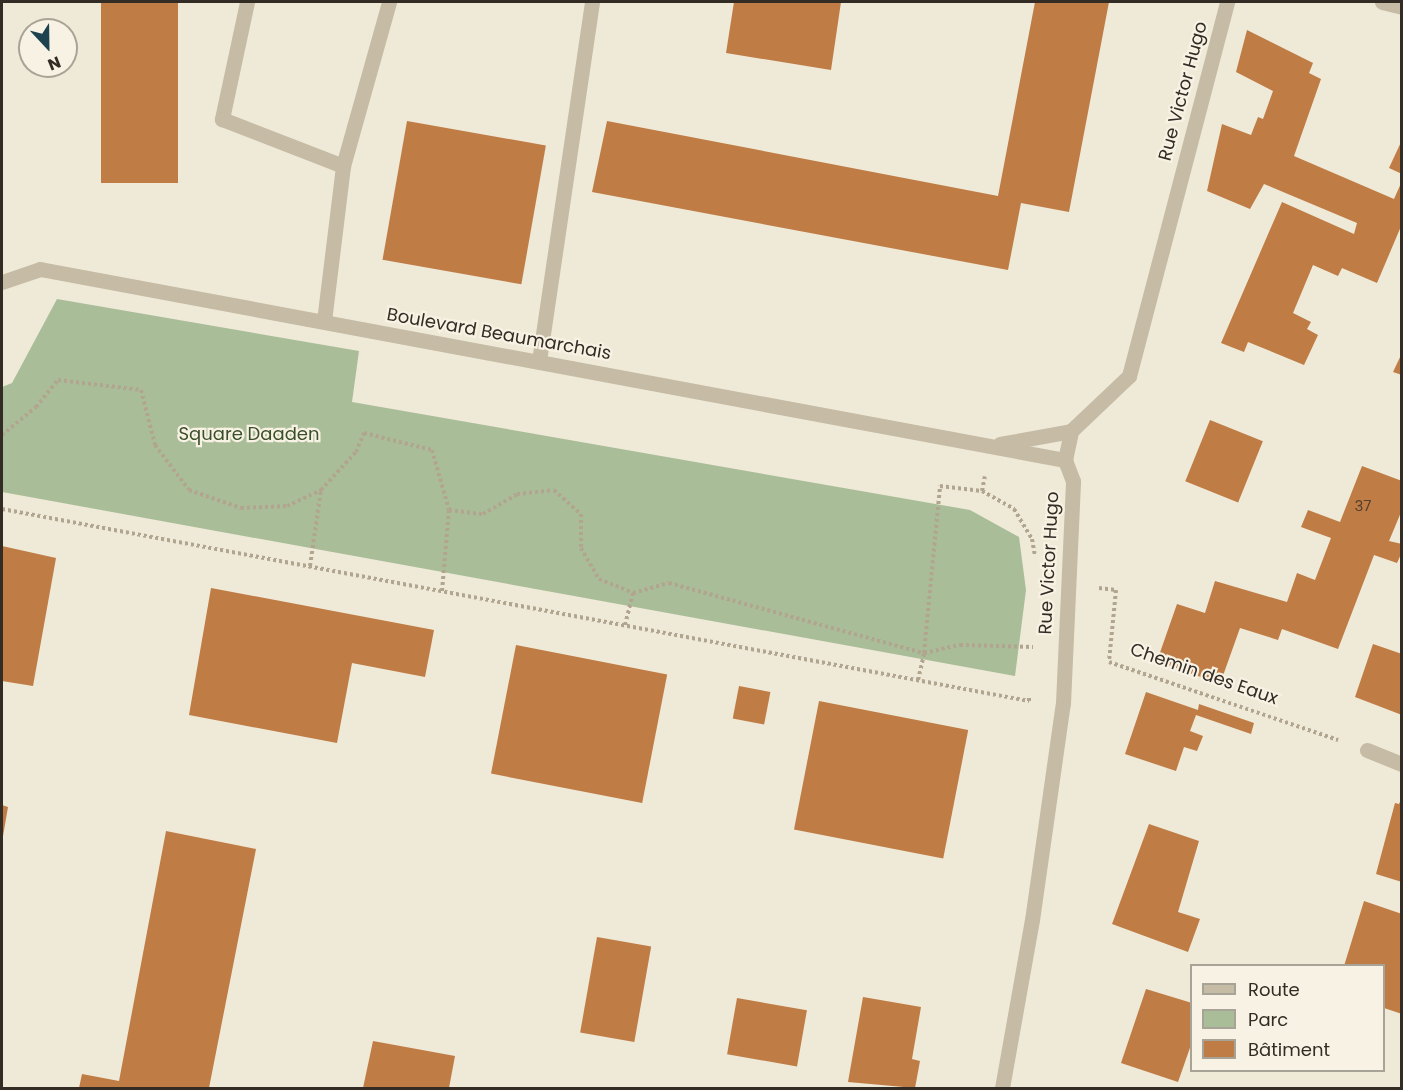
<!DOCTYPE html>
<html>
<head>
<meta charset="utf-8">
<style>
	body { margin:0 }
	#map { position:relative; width:1403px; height:1090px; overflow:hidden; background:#efe9d7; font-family:Poppins,sans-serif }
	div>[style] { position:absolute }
	.green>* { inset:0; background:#a9bd98 }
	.building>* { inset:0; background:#bf7c45; transform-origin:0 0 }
	.path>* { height:4px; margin-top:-2px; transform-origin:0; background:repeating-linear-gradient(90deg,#b2a58f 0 3px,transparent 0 6px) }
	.service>* { height:15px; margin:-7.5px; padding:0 7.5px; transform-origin:7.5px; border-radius:7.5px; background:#c6bba4 }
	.minor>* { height:15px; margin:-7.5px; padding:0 7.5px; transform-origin:7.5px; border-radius:7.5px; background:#c6bba4 }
	.tertiary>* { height:15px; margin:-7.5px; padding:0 7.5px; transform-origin:7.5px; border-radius:7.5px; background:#c6bba4 }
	span { translate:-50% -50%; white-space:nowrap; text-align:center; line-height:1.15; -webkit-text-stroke:4.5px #f7f2e3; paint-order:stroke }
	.number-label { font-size:15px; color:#55402d }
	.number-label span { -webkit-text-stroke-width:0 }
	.street-label { font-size:18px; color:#322c25 }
	.park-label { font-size:18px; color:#3a4f2a }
	.frame { position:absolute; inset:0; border:3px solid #322c25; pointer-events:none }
	.legend { position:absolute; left:1190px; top:964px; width:195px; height:108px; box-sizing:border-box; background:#f7f2e3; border:2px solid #a8a397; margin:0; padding:8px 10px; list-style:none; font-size:18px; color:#322c25 }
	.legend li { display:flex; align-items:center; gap:12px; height:30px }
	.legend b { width:30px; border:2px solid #a8a397 }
	.north { position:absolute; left:18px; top:18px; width:60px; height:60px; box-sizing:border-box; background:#f7f2e3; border:2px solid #a8a397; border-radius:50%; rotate:158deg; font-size:16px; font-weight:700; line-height:24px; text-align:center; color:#322c25 }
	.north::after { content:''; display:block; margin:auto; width:21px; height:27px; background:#1d4351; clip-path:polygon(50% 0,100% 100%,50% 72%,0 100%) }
</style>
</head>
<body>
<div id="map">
	<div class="green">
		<i style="clip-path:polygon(57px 299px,359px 351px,352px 402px,970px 510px,1019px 537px,1026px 590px,1015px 676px,2px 492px,2px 387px,12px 383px)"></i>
	</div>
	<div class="building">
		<i style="left:101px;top:2px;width:77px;height:181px"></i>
		<i style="clip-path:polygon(734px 2px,841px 2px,831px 70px,726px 53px)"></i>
		<i style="clip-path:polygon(1035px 2px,1109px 2px,1069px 212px,1021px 203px,1008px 270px,592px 192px,607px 121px,998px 196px)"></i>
		<i style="clip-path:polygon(1247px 30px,1313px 63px,1309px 73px,1321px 79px,1294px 156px,1394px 199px,1402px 181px,1402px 224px,1377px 283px,1342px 268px,1338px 276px,1313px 265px,1293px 313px,1311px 322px,1307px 329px,1318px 335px,1304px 365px,1248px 342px,1244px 352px,1221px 343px,1282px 202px,1354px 234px,1357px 223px,1264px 184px,1250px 209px,1207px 191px,1222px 124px,1251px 135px,1258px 117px,1263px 119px,1273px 91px,1236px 72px)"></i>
		<i style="left:407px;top:121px;width:141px;height:141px;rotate:10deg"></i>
		<i style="clip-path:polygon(1402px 140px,1402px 174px,1389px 168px)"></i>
		<i style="clip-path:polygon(1402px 353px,1402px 375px,1393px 372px)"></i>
		<i style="left:1210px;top:420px;width:57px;height:66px;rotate:22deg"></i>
		<i style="clip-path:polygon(1362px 466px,1402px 481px,1402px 510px,1389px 541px,1402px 544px,1402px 552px,1397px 563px,1374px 555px,1338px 649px,1282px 629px,1278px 640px,1240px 628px,1220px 684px,1157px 661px,1177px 604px,1205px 613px,1215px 581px,1287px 602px,1297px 573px,1315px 580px,1331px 538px,1301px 527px,1308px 510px,1340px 522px)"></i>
		<i style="clip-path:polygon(2px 546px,56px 558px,33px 686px,2px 681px)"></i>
		<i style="clip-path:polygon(211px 588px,434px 630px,425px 677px,352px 663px,337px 743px,189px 715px)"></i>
		<i style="clip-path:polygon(1373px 644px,1402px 654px,1402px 715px,1355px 697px)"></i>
		<i style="left:516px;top:645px;width:154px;height:131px;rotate:11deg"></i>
		<i style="left:739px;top:686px;width:32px;height:33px;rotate:11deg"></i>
		<i style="clip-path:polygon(1146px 692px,1198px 710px,1199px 704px,1254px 723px,1251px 734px,1196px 715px,1190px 731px,1203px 736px,1197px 751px,1184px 747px,1176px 771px,1125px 754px)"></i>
		<i style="left:819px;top:701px;width:152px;height:131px;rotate:11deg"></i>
		<i style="clip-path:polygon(1402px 797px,1402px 882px,1376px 874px,1395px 803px,1399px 804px)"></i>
		<i style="clip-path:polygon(2px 805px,8px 807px,3px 836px,2px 835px)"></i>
		<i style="clip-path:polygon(1149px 824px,1199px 841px,1178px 912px,1200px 919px,1188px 952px,1112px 924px)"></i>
		<i style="clip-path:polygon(166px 831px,256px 849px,209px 1088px,79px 1088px,82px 1074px,119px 1081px)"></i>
		<i style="clip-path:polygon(1364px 901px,1402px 914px,1402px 1014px,1384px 1008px,1384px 966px,1344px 966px)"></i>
		<i style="left:597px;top:937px;width:55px;height:97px;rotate:10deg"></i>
		<i style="clip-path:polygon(1146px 989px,1192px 1003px,1192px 1042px,1178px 1082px,1121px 1063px)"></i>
		<i style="clip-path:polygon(863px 997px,921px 1007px,912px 1059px,920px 1061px,915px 1088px,848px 1082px)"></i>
		<i style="left:737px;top:998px;width:71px;height:57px;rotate:10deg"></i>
		<i style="clip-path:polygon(373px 1041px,455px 1056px,449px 1088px,363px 1088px)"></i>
	</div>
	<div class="path">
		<i style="left:2px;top:435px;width:44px;rotate:-39.5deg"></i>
		<i style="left:36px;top:407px;width:35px;rotate:-51deg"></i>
		<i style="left:58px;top:380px;width:84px;rotate:6.9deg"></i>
		<i style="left:141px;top:390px;width:57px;rotate:75.7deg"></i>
		<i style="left:155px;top:445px;width:56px;rotate:52.9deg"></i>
		<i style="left:189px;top:490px;width:55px;rotate:19.1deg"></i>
		<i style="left:241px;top:508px;width:46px;rotate:-2.5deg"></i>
		<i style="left:287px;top:506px;width:38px;rotate:-25deg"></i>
		<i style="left:321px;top:490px;width:52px;rotate:-47.4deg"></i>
		<i style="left:356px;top:452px;width:21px;rotate:-67deg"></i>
		<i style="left:364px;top:433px;width:70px;rotate:14deg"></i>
		<i style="left:432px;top:450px;width:62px;rotate:74.2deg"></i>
		<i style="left:449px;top:510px;width:34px;rotate:7deg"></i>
		<i style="left:483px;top:514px;width:39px;rotate:-30deg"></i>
		<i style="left:517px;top:494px;width:37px;rotate:-6deg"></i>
		<i style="left:554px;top:490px;width:36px;rotate:42deg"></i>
		<i style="left:581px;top:514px;width:34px;rotate:90deg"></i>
		<i style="left:581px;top:548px;width:36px;rotate:60deg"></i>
		<i style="left:599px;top:579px;width:37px;rotate:22deg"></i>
		<i style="left:633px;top:593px;width:37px;rotate:-16deg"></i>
		<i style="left:669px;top:583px;width:264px;rotate:15.4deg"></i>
		<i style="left:924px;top:653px;width:37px;rotate:-13deg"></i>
		<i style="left:960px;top:645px;width:73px;rotate:1.6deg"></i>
		<i style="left:982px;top:491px;width:37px;rotate:29deg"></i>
		<i style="left:1014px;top:509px;width:35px;rotate:59deg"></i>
		<i style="left:1032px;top:539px;width:17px;rotate:80deg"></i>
		<i style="left:2px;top:509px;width:1045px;rotate:10.59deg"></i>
		<i style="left:1029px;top:701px;width:3px;rotate:-90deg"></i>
		<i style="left:310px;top:566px;width:77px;rotate:-81.8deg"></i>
		<i style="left:1099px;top:588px;width:17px;rotate:7deg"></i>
		<i style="left:1116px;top:590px;width:72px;rotate:95.6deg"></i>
		<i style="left:1109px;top:662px;width:242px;rotate:18.8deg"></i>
		<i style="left:442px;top:591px;width:81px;rotate:-85.1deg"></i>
		<i style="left:625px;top:625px;width:33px;rotate:-76deg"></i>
		<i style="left:918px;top:680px;width:28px;rotate:-77deg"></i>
		<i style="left:924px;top:653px;width:168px;rotate:-84.5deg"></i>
		<i style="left:940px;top:486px;width:42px;rotate:6.8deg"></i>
		<i style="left:982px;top:491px;width:15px;rotate:-79deg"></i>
	</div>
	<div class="service">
		<i style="left:247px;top:2px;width:120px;rotate:102.1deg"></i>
		<i style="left:222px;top:119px;width:130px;rotate:21.2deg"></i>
		<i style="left:324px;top:321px;width:156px;rotate:-83deg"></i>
		<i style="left:343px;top:166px;width:170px;rotate:-74.3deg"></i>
		<i style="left:539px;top:361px;width:363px;rotate:-81.6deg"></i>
	</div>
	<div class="minor">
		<i style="left:1382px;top:2px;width:21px;rotate:14deg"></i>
		<i style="left:1367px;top:750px;width:38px;rotate:22deg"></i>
	</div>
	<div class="tertiary">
		<i style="left:2px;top:282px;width:40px;rotate:-18.9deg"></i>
		<i style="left:40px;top:269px;width:1043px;rotate:10.56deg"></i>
		<i style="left:1000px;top:444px;width:72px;rotate:-10.4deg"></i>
		<i style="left:1002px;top:1088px;width:171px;rotate:-79.9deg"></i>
		<i style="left:1032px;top:920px;width:219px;rotate:-81.9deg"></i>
		<i style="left:1063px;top:703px;width:222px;rotate:-87.4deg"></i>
		<i style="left:1073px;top:481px;width:22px;rotate:-111deg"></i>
		<i style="left:1065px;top:460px;width:30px;rotate:-78deg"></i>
		<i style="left:1071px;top:431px;width:80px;rotate:-43.5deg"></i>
		<i style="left:1129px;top:376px;width:387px;rotate:-75.3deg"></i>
	</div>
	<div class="number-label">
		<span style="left:1363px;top:506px">37</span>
	</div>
	<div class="street-label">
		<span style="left:1183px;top:91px;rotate:-75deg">Rue Victor Hugo</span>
		<span style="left:499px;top:334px;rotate:10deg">Boulevard Beaumarchais</span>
		<span style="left:1049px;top:563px;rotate:-87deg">Rue Victor Hugo</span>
		<span style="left:1204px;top:674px;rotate:19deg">Chemin des Eaux</span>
	</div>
	<div class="park-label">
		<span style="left:249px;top:434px">Square Daaden</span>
	</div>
	<div class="frame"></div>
	<ul class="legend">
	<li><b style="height:8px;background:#c6bba4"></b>Route</li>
	<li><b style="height:16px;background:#a9bd98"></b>Parc</li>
	<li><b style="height:16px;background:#bf7c45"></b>Bâtiment</li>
	</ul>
	<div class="north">N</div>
</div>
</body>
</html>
